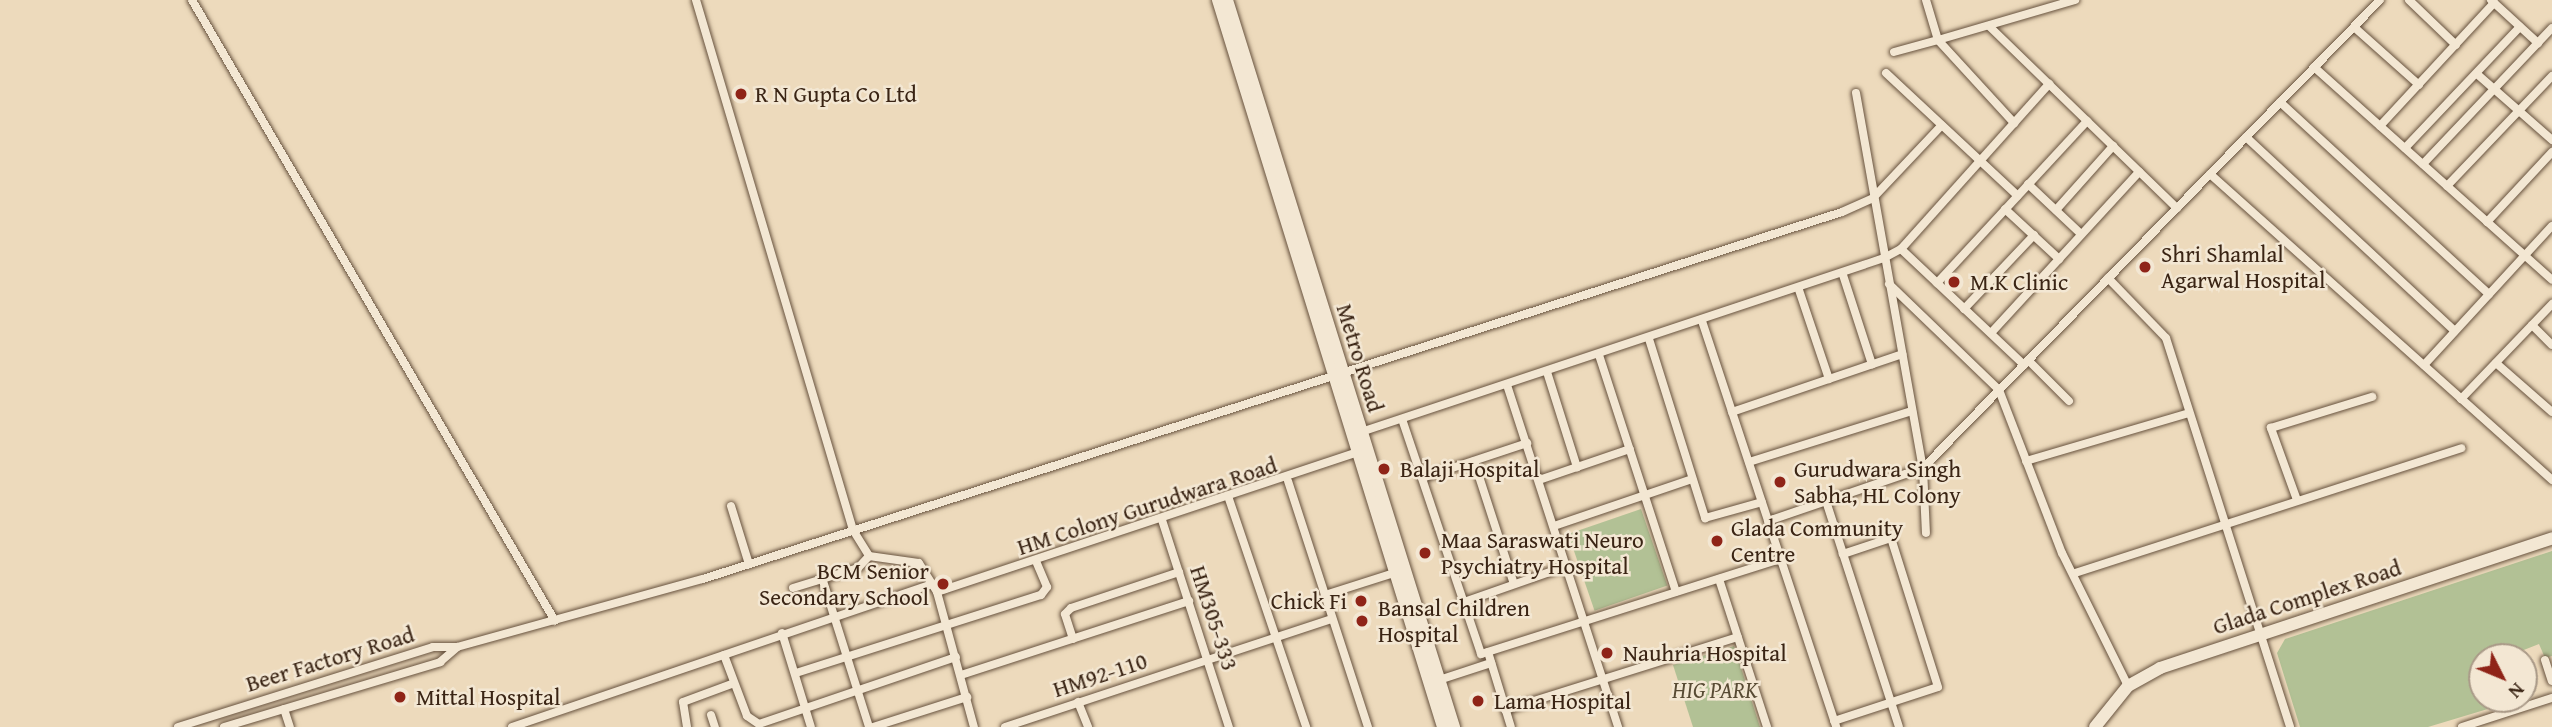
<!DOCTYPE html>
<html>
<head>
<meta charset="utf-8">
<style>
	body { margin:0 }
	#map { position:relative; width:2552px; height:727px; overflow:hidden; background:#eddabc; font-family:"Gentium Book Plus",serif }
	div>[style] { position:absolute }
	.green>* { inset:0; background:#b2c195; transform-origin:0 0 }
	.roads { filter:drop-shadow(0 0 2px #67523e) drop-shadow(0 0 2px #67523e) }
	.street>* { height:8px; margin:-4px; padding:0 4px; transform-origin:4px; border-radius:4px; background:#f3e7d3 }
	.secondary>* { height:12px; margin:-6px; padding:0 6px; transform-origin:6px; border-radius:6px; background:#f3e7d3 }
	.dots>* { width:19px; height:19px; translate:-50% -50%; box-sizing:border-box; border:4px solid #f3e7d3; border-radius:50% }
	span { translate:-50% -50%; white-space:nowrap; text-align:center; line-height:1.15; -webkit-text-stroke:5px #f3e7d3; paint-order:stroke }
	.poi-label { font-size:23px; color:#3a2414 }
	.left { translate:0 -50%; text-align:left }
	.right { translate:-100% -50%; text-align:right }
	.street-label { font-size:23px; color:#3a2414 }
	.park-label { font-size:23px; color:#584b34; font-style:italic }
	.north { position:absolute; left:2468px; top:643px; width:70px; height:70px; box-sizing:border-box; background:#f3e7d3; border:2px solid #a99987; border-radius:50%; rotate:133deg; font-size:19px; font-weight:700; line-height:28px; text-align:center; color:#3a2414 }
	.north::after { content:''; display:block; margin:auto; width:24px; height:32px; background:#8f2418; clip-path:polygon(50% 0,100% 100%,50% 72%,0 100%) }
</style>
</head>
<body>
<div id="map">
	<div class="green">
		<i style="left:1641px;top:509px;width:81px;height:77px;rotate:71deg"></i>
		<i style="clip-path:polygon(2552px 551px,2552px 656px,2545px 658px,2539px 644px,2506px 657px,2482px 657px,2482px 699px,2499px 699px,2501px 705px,2428px 727px,2300px 727px,2277px 653px,2285px 639px)"></i>
		<i style="clip-path:polygon(1734px 646px,1760px 727px,1693px 727px,1673px 665px)"></i>
	</div>
	<div class="roads">
		<div class="street">
			<i style="left:192px;top:0;width:719px;rotate:59.69deg"></i>
			<i style="left:696px;top:0;width:553px;rotate:73.5deg"></i>
			<i style="left:853px;top:530px;width:31px;rotate:58deg"></i>
			<i style="left:869px;top:556px;width:50px;rotate:8deg"></i>
			<i style="left:919px;top:563px;width:34px;rotate:58deg"></i>
			<i style="left:937px;top:592px;width:140px;rotate:74.7deg"></i>
			<i style="left:1926px;top:0;width:42px;rotate:73.3deg"></i>
			<i style="left:1938px;top:40px;width:143px;rotate:-16.3deg"></i>
			<i style="left:2409px;top:0;width:65px;rotate:43.8deg"></i>
			<i style="left:2491px;top:0;width:64px;rotate:42.5deg"></i>
			<i style="left:1989px;top:26px;width:262px;rotate:44.1deg"></i>
			<i style="left:2354px;top:27px;width:87px;rotate:41.7deg"></i>
			<i style="left:1894px;top:52px;width:46px;rotate:-15.3deg"></i>
			<i style="left:1938px;top:40px;width:113px;rotate:47.5deg"></i>
			<i style="left:2314px;top:67px;width:319px;rotate:41.8deg"></i>
			<i style="left:1886px;top:73px;width:180px;rotate:43deg"></i>
			<i style="left:2477px;top:74px;width:100px;rotate:41.3deg"></i>
			<i style="left:1856px;top:93px;width:381px;rotate:79.9deg"></i>
			<i style="left:1923px;top:468px;width:65px;rotate:87.4deg"></i>
			<i style="left:2280px;top:102px;width:284px;rotate:42.6deg"></i>
			<i style="left:2380px;top:126px;width:168px;rotate:-47.2deg"></i>
			<i style="left:2246px;top:137px;width:285px;rotate:42.9deg"></i>
			<i style="left:2405px;top:148px;width:167px;rotate:-46.5deg"></i>
			<i style="left:2423px;top:164px;width:187px;rotate:-46.5deg"></i>
			<i style="left:2210px;top:174px;width:459px;rotate:41.8deg"></i>
			<i style="left:2028px;top:184px;width:73px;rotate:43.3deg"></i>
			<i style="left:2447px;top:186px;width:152px;rotate:-46.3deg"></i>
			<i style="left:2005px;top:209px;width:74px;rotate:42.8deg"></i>
			<i style="left:2056px;top:210px;width:86px;rotate:-48.3deg"></i>
			<i style="left:2487px;top:222px;width:96px;rotate:-47.1deg"></i>
			<i style="left:1901px;top:249px;width:169px;rotate:43.3deg"></i>
			<i style="left:1843px;top:275px;width:94px;rotate:72deg"></i>
			<i style="left:2108px;top:278px;width:83px;rotate:46deg"></i>
			<i style="left:2166px;top:338px;width:408px;rotate:72.3deg"></i>
			<i style="left:1937px;top:283px;width:221px;rotate:-47.2deg"></i>
			<i style="left:1889px;top:284px;width:153px;rotate:43.9deg"></i>
			<i style="left:1999px;top:390px;width:175px;rotate:68.9deg"></i>
			<i style="left:2062px;top:553px;width:148px;rotate:63.6deg"></i>
			<i style="left:1799px;top:290px;width:94px;rotate:71.4deg"></i>
			<i style="left:1964px;top:309px;width:102px;rotate:-46.6deg"></i>
			<i style="left:1702px;top:321px;width:428px;rotate:71.7deg"></i>
			<i style="left:2532px;top:325px;width:28px;rotate:45deg"></i>
			<i style="left:1991px;top:333px;width:219px;rotate:-47.4deg"></i>
			<i style="left:1649px;top:339px;width:188px;rotate:72.6deg"></i>
			<i style="left:1705px;top:518px;width:59px;rotate:-15.7deg"></i>
			<i style="left:1599px;top:355px;width:249px;rotate:72deg"></i>
			<i style="left:2028px;top:360px;width:58px;rotate:45deg"></i>
			<i style="left:2496px;top:363px;width:74px;rotate:41.2deg"></i>
			<i style="left:2424px;top:365px;width:189px;rotate:-47.4deg"></i>
			<i style="left:1547px;top:372px;width:100px;rotate:72.5deg"></i>
			<i style="left:1507px;top:385px;width:360px;rotate:72deg"></i>
			<i style="left:2461px;top:399px;width:132px;rotate:-46.2deg"></i>
			<i style="left:1732px;top:412px;width:180px;rotate:-18.8deg"></i>
			<i style="left:1402px;top:419px;width:248px;rotate:71.4deg"></i>
			<i style="left:1481px;top:654px;width:315px;rotate:-17.6deg"></i>
			<i style="left:1361px;top:432px;width:551px;rotate:-18.4deg"></i>
			<i style="left:1884px;top:258px;width:19px;rotate:-28deg"></i>
			<i style="left:1901px;top:249px;width:222px;rotate:-48.1deg"></i>
			<i style="left:1474px;top:461px;width:129px;rotate:72deg"></i>
			<i style="left:2026px;top:461px;width:170px;rotate:-16.4deg"></i>
			<i style="left:1749px;top:462px;width:171px;rotate:-17.4deg"></i>
			<i style="left:1422px;top:478px;width:111px;rotate:-18.4deg"></i>
			<i style="left:1539px;top:480px;width:96px;rotate:-18.8deg"></i>
			<i style="left:1288px;top:481px;width:259px;rotate:72deg"></i>
			<i style="left:1229px;top:499px;width:241px;rotate:71.3deg"></i>
			<i style="left:2297px;top:500px;width:77px;rotate:-109.9deg"></i>
			<i style="left:2271px;top:428px;width:106px;rotate:-17.1deg"></i>
			<i style="left:1826px;top:501px;width:237px;rotate:72.1deg"></i>
			<i style="left:731px;top:506px;width:61px;rotate:72.8deg"></i>
			<i style="left:1162px;top:520px;width:218px;rotate:72.1deg"></i>
			<i style="left:1768px;top:521px;width:164px;rotate:-18.9deg"></i>
			<i style="left:1923px;top:468px;width:654px;rotate:-45.68deg"></i>
			<i style="left:1554px;top:526px;width:146px;rotate:-18.8deg"></i>
			<i style="left:2075px;top:573px;width:406px;rotate:-17.9deg"></i>
			<i style="left:1719px;top:579px;width:156px;rotate:72deg"></i>
			<i style="left:823px;top:581px;width:153px;rotate:72.5deg"></i>
			<i style="left:793px;top:588px;width:68px;rotate:-17.1deg"></i>
			<i style="left:858px;top:568px;width:16px;rotate:-47deg"></i>
			<i style="left:937px;top:592px;width:448px;rotate:-18.4deg"></i>
			<i style="left:1325px;top:595px;width:79px;rotate:-17.7deg"></i>
			<i style="left:1464px;top:602px;width:109px;rotate:-19.3deg"></i>
			<i style="left:782px;top:633px;width:98px;rotate:72.9deg"></i>
			<i style="left:1073px;top:639px;width:26px;rotate:-108deg"></i>
			<i style="left:1065px;top:614px;width:8px;rotate:-45deg"></i>
			<i style="left:1071px;top:608px;width:114px;rotate:-18.4deg"></i>
			<i style="left:1488px;top:652px;width:78px;rotate:73deg"></i>
			<i style="left:724px;top:655px;width:65px;rotate:69.3deg"></i>
			<i style="left:747px;top:716px;width:14px;rotate:34deg"></i>
			<i style="left:759px;top:724px;width:208px;rotate:-18.8deg"></i>
			<i style="left:2545px;top:660px;width:22px;rotate:72deg"></i>
			<i style="left:796px;top:673px;width:257px;rotate:-17.7deg"></i>
			<i style="left:1041px;top:595px;width:10px;rotate:-53deg"></i>
			<i style="left:1047px;top:587px;width:26px;rotate:-113deg"></i>
			<i style="left:961px;top:675px;width:240px;rotate:-18deg"></i>
			<i style="left:1439px;top:680px;width:55px;rotate:-18.1deg"></i>
			<i style="left:1078px;top:702px;width:27px;rotate:68deg"></i>
			<i style="left:284px;top:709px;width:19px;rotate:72deg"></i>
			<i style="left:1505px;top:710px;width:244px;rotate:-17.4deg"></i>
			<i style="left:711px;top:715px;width:13px;rotate:72deg"></i>
			<i style="left:1834px;top:721px;width:109px;rotate:-18.1deg"></i>
			<i style="left:1938px;top:687px;width:156px;rotate:-107.5deg"></i>
			<i style="left:1891px;top:538px;width:51px;rotate:161.6deg"></i>
			<i style="left:178px;top:727px;width:267px;rotate:-17.4deg"></i>
			<i style="left:433px;top:647px;width:24px"></i>
			<i style="left:457px;top:647px;width:255px;rotate:-15.5deg"></i>
			<i style="left:703px;top:579px;width:1197px;rotate:-17.86deg"></i>
			<i style="left:1842px;top:212px;width:34px;rotate:-24deg"></i>
			<i style="left:1873px;top:198px;width:100px;rotate:-46.6deg"></i>
			<i style="left:224px;top:727px;width:226px;rotate:-16.7deg"></i>
			<i style="left:440px;top:662px;width:23px;rotate:-41deg"></i>
			<i style="left:512px;top:727px;width:444px;rotate:-18.8deg"></i>
			<i style="left:687px;top:727px;width:25px;rotate:-99deg"></i>
			<i style="left:683px;top:702px;width:54px;rotate:-20.4deg"></i>
			<i style="left:873px;top:727px;width:99px;rotate:-17.7deg"></i>
			<i style="left:1005px;top:727px;width:344px;rotate:-18.3deg"></i>
			<i style="left:2462px;top:727px;width:95px;rotate:-17.9deg"></i>
		</div>
		<div class="secondary">
			<i style="left:1218px;top:0;width:761px;rotate:72.8deg"></i>
			<i style="left:1227px;top:0;width:762px;rotate:72.66deg"></i>
			<i style="left:2095px;top:727px;width:53px;rotate:-51.2deg"></i>
			<i style="left:2128px;top:686px;width:37px;rotate:-29deg"></i>
			<i style="left:2160px;top:668px;width:413px;rotate:-18.3deg"></i>
		</div>
	</div>
	<div class="dots">
		<i style="left:741px;top:94px;background:#8f2418"></i>
		<i style="left:2145px;top:267px;background:#8f2418"></i>
		<i style="left:1954px;top:282px;background:#8f2418"></i>
		<i style="left:1384px;top:469px;background:#8f2418"></i>
		<i style="left:1780px;top:482px;background:#8f2418"></i>
		<i style="left:1717px;top:541px;background:#8f2418"></i>
		<i style="left:1425px;top:553px;background:#8f2418"></i>
		<i style="left:943px;top:584px;background:#8f2418"></i>
		<i style="left:1361px;top:601px;background:#8f2418"></i>
		<i style="left:1362px;top:621px;background:#8f2418"></i>
		<i style="left:1607px;top:653px;background:#8f2418"></i>
		<i style="left:400px;top:697px;background:#8f2418"></i>
		<i style="left:1478px;top:701px;background:#8f2418"></i>
	</div>
	<div class="poi-label">
		<span class="left" style="left:755px;top:94px">R N Gupta Co Ltd</span>
		<span class="left" style="left:2161px;top:267px">Shri Shamlal<br>Agarwal Hospital</span>
		<span class="left" style="left:1970px;top:282px">M.K Clinic</span>
		<span class="left" style="left:1400px;top:469px">Balaji Hospital</span>
		<span class="left" style="left:1794px;top:482px">Gurudwara Singh<br>Sabha, HL Colony</span>
		<span class="left" style="left:1731px;top:541px">Glada Community<br>Centre</span>
		<span class="left" style="left:1441px;top:553px">Maa Saraswati Neuro<br>Psychiatry Hospital</span>
		<span class="right" style="left:929px;top:584px">BCM Senior<br>Secondary School</span>
		<span class="right" style="left:1347px;top:601px">Chick Fi</span>
		<span class="left" style="left:1378px;top:621px">Bansal Children<br>Hospital</span>
		<span class="left" style="left:1623px;top:653px">Nauhria Hospital</span>
		<span class="left" style="left:416px;top:697px">Mittal Hospital</span>
		<span class="left" style="left:1494px;top:701px">Lama Hospital</span>
	</div>
	<div class="street-label">
		<span style="left:1360px;top:358px;rotate:73deg">Metro Road</span>
		<span style="left:1147px;top:506px;rotate:-18deg">HM Colony Gurudwara Road</span>
		<span style="left:2307px;top:597px;rotate:-18deg">Glada Complex Road</span>
		<span style="left:1214px;top:618px;rotate:72deg">HM305-333</span>
		<span style="left:330px;top:659px;rotate:-17deg">Beer Factory Road</span>
		<span style="left:1100px;top:675px;rotate:-18deg">HM92-110</span>
	</div>
	<div class="park-label">
		<span style="left:1715px;top:690px">HIG PARK</span>
	</div>
	<div class="north">N</div>
</div>
</body>
</html>
